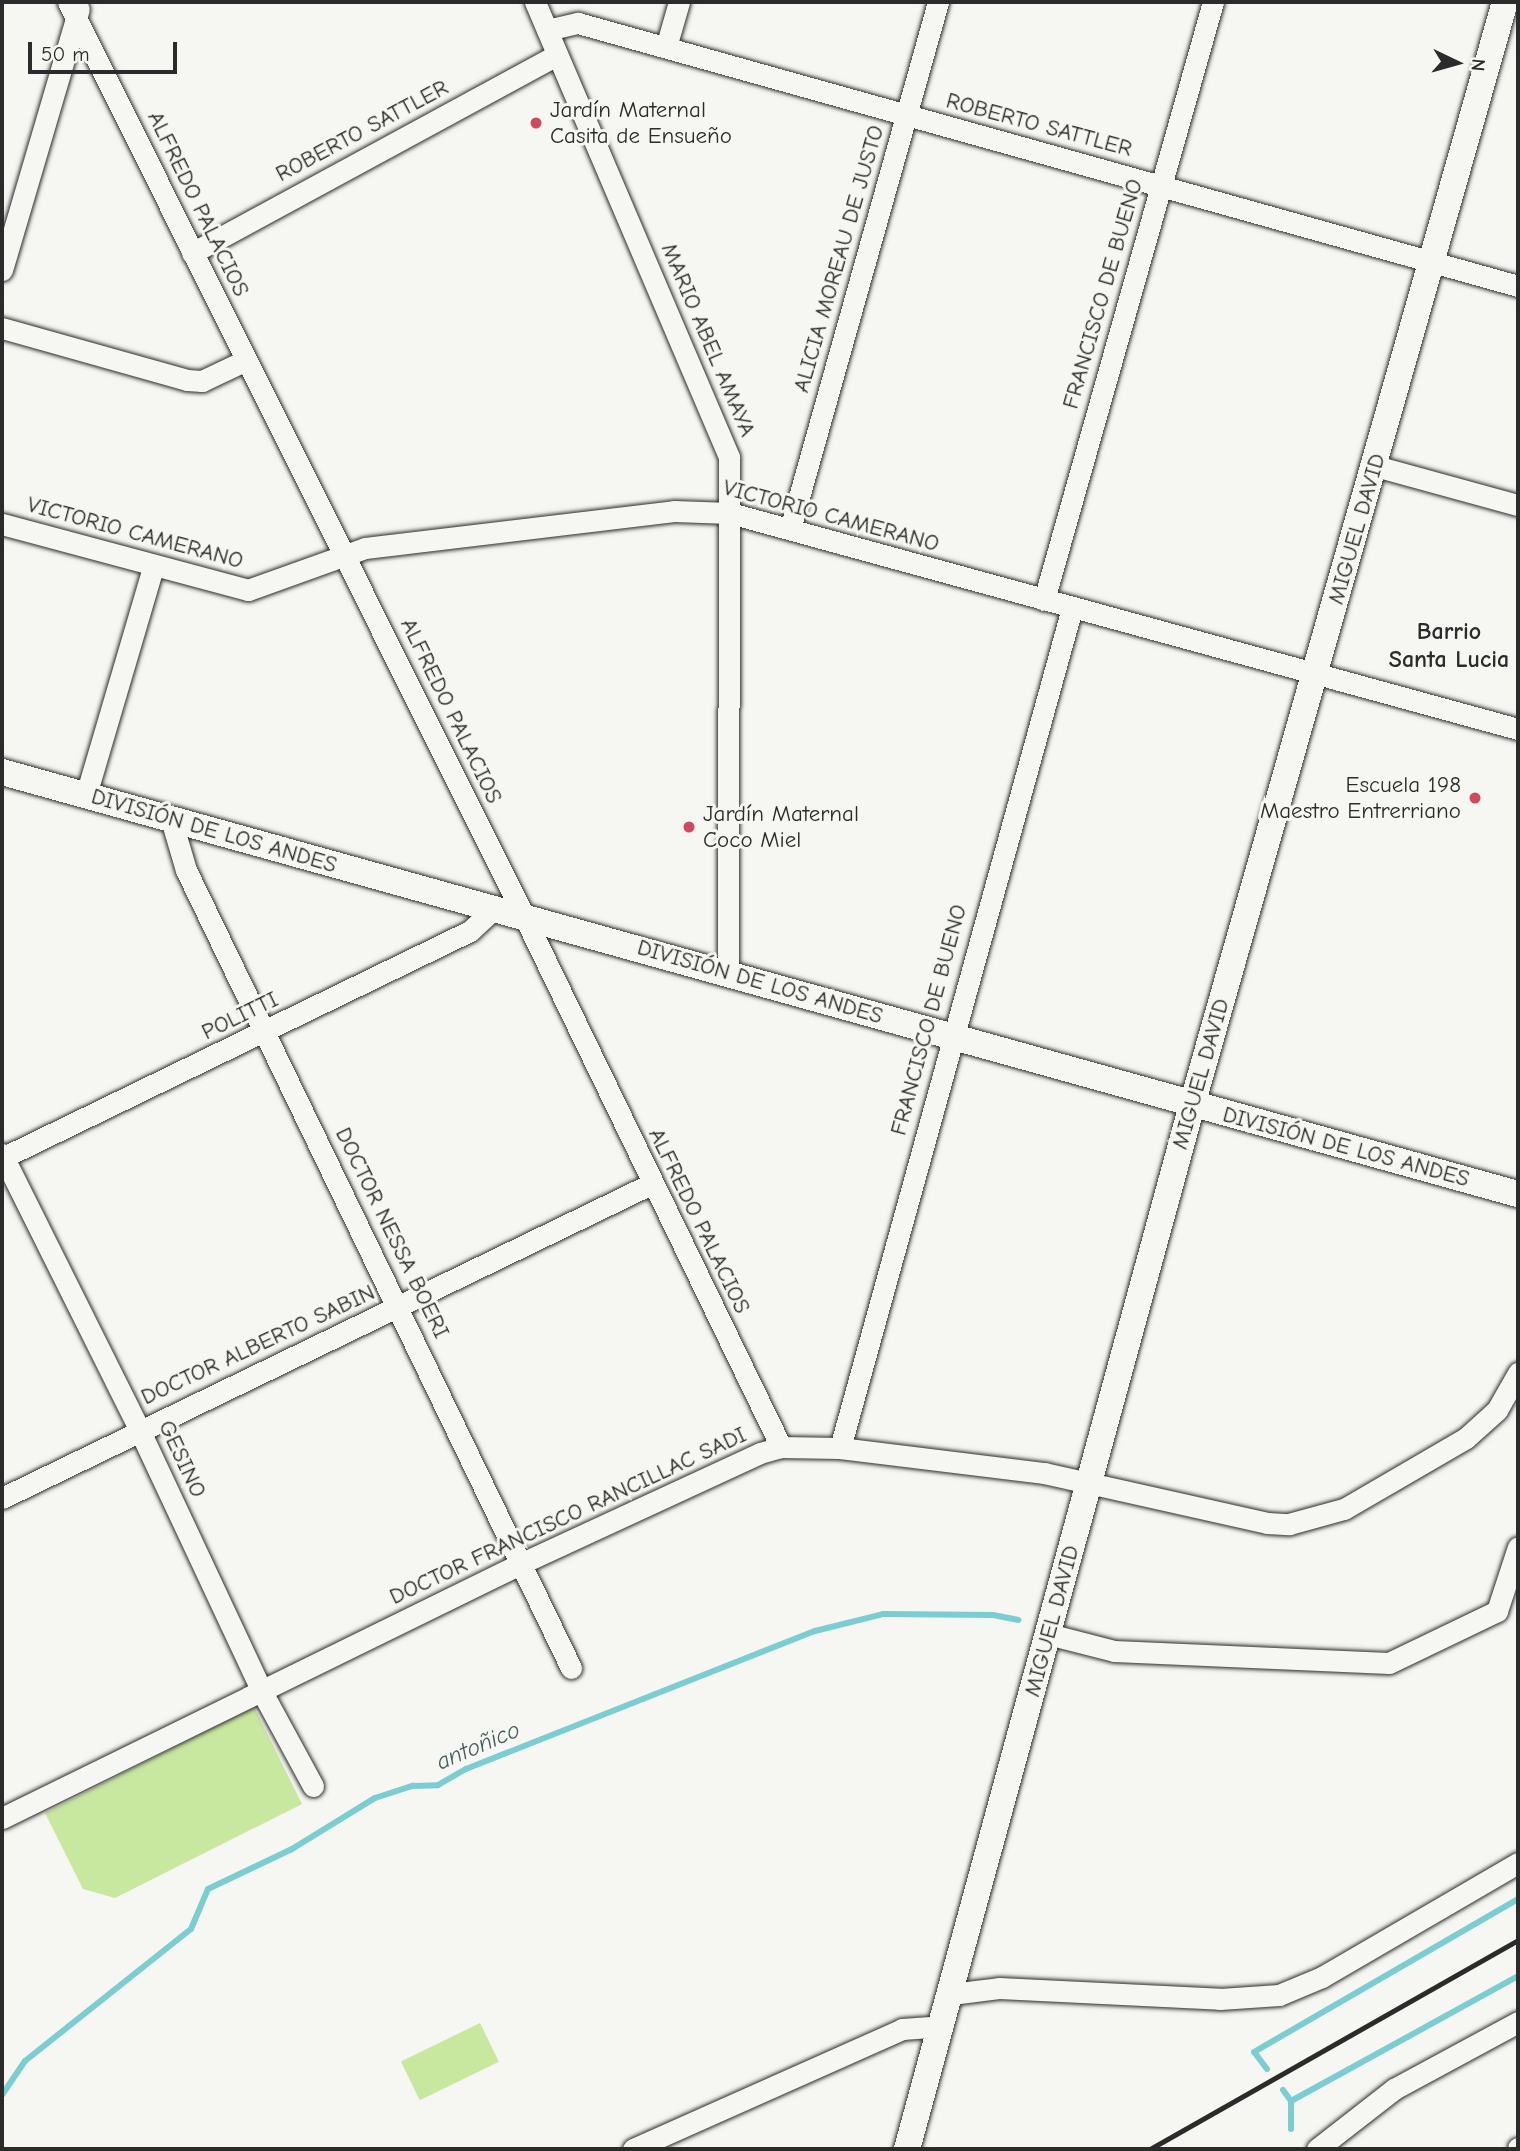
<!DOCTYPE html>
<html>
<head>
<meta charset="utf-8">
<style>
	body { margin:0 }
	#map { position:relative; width:1520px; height:2151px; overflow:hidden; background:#f6f6f2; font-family:"Comic Neue",sans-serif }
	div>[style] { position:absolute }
	.green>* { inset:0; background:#c8e79f; transform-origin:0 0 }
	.stream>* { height:6px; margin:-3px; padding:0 3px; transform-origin:3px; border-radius:3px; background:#7ccdd2 }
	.roads { filter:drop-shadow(0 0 2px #2b2b2b) drop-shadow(0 0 2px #2b2b2b) }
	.minor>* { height:21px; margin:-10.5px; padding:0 10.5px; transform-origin:10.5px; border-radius:10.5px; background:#f6f6f2 }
	.tertiary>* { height:26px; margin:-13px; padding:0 13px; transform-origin:13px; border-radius:13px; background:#f6f6f2 }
	.rail>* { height:5px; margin:-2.5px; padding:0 2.5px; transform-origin:2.5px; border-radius:2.5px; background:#2b2b2b }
	.dots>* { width:19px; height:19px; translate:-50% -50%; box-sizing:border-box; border:4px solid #f6f6f2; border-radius:50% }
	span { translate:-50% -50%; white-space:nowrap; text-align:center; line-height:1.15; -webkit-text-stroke:6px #f6f6f2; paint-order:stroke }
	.poi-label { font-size:23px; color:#2b2b2b }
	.left { translate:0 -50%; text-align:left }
	.right { translate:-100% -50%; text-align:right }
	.street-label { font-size:23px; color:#2b2b2b }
	.neighbourhood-label { font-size:24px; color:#2b2b2b; font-weight:700 }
	.water-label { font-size:24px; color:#435c5d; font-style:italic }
	.frame { position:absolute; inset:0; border:4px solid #2b2b2b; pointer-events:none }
	.north { position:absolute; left:1422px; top:28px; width:70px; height:70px; -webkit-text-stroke:5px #f6f6f2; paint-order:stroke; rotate:95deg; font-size:19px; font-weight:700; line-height:28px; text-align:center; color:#2b2b2b }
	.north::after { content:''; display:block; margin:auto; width:24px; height:32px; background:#2b2b2b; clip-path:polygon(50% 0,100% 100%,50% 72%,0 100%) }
	.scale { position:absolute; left:28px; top:42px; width:149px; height:32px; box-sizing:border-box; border:4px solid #2b2b2b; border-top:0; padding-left:9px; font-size:21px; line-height:24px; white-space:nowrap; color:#2b2b2b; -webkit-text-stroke:5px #f6f6f2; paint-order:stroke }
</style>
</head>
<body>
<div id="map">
	<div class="green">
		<i style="clip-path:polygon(254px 1707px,302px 1804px,115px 1898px,83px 1889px,45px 1813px)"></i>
		<i style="left:480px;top:2023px;width:43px;height:88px;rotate:64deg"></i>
	</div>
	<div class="stream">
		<i style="left:1267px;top:2069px;width:21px;rotate:-127deg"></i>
		<i style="left:1254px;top:2052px;width:305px;rotate:-30.1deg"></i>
		<i style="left:1283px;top:2090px;width:14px;rotate:54deg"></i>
		<i style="left:2px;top:2095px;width:41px;rotate:-55.9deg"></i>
		<i style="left:25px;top:2061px;width:212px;rotate:-38.5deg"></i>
		<i style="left:191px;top:1929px;width:43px;rotate:-67deg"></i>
		<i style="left:208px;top:1889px;width:93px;rotate:-25.5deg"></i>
		<i style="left:292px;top:1849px;width:97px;rotate:-31.6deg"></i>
		<i style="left:375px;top:1798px;width:40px;rotate:-18deg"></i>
		<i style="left:413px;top:1786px;width:25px;rotate:-2deg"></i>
		<i style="left:438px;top:1785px;width:32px;rotate:-30deg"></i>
		<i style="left:466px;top:1769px;width:375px;rotate:-21.6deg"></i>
		<i style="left:815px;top:1631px;width:70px;rotate:-14deg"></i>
		<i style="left:883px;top:1614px;width:110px;rotate:0.5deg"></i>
		<i style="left:993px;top:1615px;width:26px;rotate:11deg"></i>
		<i style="left:1291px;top:2129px;width:28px;rotate:-90deg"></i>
		<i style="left:1291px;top:2101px;width:259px;rotate:-28.8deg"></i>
	</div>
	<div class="roads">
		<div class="minor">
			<i style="left:68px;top:2px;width:1021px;rotate:63.49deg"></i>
			<i style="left:524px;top:916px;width:590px;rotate:64.17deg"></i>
			<i style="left:535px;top:2px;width:495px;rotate:66.9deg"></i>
			<i style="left:729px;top:457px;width:515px;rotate:90.11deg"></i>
			<i style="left:547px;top:30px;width:32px;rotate:-13deg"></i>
			<i style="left:578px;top:23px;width:976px;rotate:15.63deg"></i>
			<i style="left:666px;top:47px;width:47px;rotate:-73.9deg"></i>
			<i style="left:192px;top:253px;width:415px;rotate:-28.5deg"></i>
			<i style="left:2px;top:270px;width:272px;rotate:-73.6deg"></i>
			<i style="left:2px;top:328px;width:192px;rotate:15.7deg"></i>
			<i style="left:187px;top:380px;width:15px;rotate:4deg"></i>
			<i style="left:202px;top:381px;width:49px;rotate:-25.5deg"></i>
			<i style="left:1375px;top:466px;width:148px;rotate:15.3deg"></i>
			<i style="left:2px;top:524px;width:255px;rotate:15deg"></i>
			<i style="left:248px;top:590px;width:124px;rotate:-19.7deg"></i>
			<i style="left:365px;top:548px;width:311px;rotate:-6.8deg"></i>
			<i style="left:674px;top:511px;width:56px;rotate:2deg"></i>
			<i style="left:730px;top:513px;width:817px;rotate:15.33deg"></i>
			<i style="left:790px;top:529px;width:547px;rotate:-74.31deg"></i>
			<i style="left:1044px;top:600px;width:621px;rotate:-74.22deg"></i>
			<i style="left:86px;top:795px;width:238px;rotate:-73.6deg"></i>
			<i style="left:171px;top:819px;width:53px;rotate:73.6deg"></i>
			<i style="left:186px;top:870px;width:886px;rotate:64.24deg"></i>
			<i style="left:2px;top:1154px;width:307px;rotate:63.5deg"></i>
			<i style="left:139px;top:1429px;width:290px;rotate:64.9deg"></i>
			<i style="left:262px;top:1692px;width:107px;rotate:61.5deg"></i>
			<i style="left:2px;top:1158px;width:520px;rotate:-25.88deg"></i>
			<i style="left:470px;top:931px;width:33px;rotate:-43deg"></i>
			<i style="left:840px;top:1448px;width:871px;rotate:-74.56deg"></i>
			<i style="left:2px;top:1498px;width:721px;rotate:-25.82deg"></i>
			<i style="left:1048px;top:1634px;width:68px;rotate:14.4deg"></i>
			<i style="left:1114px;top:1651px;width:275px;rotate:2.5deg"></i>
			<i style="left:1389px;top:1663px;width:120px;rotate:-25.7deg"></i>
			<i style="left:1497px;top:1611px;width:67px;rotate:-71.8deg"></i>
			<i style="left:2px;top:1818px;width:577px;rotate:-26.12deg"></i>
			<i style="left:520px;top:1564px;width:264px;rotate:-24.8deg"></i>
			<i style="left:760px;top:1453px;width:22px;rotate:-16deg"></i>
			<i style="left:781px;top:1447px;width:59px;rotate:1deg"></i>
			<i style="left:840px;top:1448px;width:206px;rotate:7deg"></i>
			<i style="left:1044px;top:1473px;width:229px;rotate:12.6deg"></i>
			<i style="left:1267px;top:1523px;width:22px;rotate:3deg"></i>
			<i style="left:1289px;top:1524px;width:57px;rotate:-15.3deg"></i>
			<i style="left:1344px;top:1509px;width:141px;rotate:-30.2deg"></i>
			<i style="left:1466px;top:1438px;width:42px;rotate:-42.1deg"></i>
			<i style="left:1497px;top:1410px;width:43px;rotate:-60.4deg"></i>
			<i style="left:951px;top:1994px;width:48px;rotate:-7.1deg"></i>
			<i style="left:999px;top:1988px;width:221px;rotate:2.8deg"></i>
			<i style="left:1220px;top:1999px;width:59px;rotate:-3.9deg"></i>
			<i style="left:1279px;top:1995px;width:47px;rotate:-22.7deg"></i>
			<i style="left:1322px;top:1977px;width:227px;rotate:-30.2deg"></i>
			<i style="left:633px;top:2149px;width:295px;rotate:-24deg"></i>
			<i style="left:902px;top:2029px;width:39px;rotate:-4deg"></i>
			<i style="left:1317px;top:2149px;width:98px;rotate:-37.9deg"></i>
			<i style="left:1394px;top:2089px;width:141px;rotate:-28.4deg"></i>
			<i style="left:1518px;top:2149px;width:1px;rotate:-90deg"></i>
		</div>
		<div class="tertiary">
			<i style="left:2px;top:772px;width:1574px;rotate:15.56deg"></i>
			<i style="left:907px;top:2149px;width:1082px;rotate:-74.73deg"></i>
			<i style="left:1192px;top:1105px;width:1147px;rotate:-74.16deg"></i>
		</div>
	</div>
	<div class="rail">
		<i style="left:1150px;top:2149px;width:423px;rotate:-29.6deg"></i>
	</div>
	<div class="dots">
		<i style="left:536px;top:123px;background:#d1495b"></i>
		<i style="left:1475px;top:798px;background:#d1495b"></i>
		<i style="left:689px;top:827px;background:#d1495b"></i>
	</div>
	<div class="poi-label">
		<span class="left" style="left:550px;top:123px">Jardín Maternal<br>Casita de Ensueño</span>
		<span class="right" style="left:1461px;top:798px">Escuela 198<br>Maestro Entrerriano</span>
		<span class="left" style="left:703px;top:827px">Jardín Maternal<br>Coco Miel</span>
	</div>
	<div class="street-label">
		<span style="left:1039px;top:125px;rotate:15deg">ROBERTO SATTLER</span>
		<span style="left:362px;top:131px;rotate:-28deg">ROBERTO SATTLER</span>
		<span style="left:198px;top:204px;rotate:64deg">ALFREDO PALACIOS</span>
		<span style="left:839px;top:259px;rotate:-74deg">ALICIA MOREAU DE JUSTO</span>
		<span style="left:1103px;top:294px;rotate:-74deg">FRANCISCO DE BUENO</span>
		<span style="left:708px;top:340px;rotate:67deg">MARIO ABEL AMAYA</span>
		<span style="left:831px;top:516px;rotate:15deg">VICTORIO CAMERANO</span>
		<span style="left:1357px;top:529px;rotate:-74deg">MIGUEL DAVID</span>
		<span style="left:135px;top:533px;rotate:15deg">VICTORIO CAMERANO</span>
		<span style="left:451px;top:711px;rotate:64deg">ALFREDO PALACIOS</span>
		<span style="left:214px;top:831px;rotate:16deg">DIVISIÓN DE LOS ANDES</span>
		<span style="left:760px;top:982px;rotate:16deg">DIVISIÓN DE LOS ANDES</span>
		<span style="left:240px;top:1016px;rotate:-26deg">POLITTI</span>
		<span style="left:929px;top:1020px;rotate:-75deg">FRANCISCO DE BUENO</span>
		<span style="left:1201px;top:1074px;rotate:-74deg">MIGUEL DAVID</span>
		<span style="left:1346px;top:1147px;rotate:15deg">DIVISIÓN DE LOS ANDES</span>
		<span style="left:699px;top:1221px;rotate:64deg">ALFREDO PALACIOS</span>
		<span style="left:392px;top:1233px;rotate:64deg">DOCTOR NESSA BOERI</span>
		<span style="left:258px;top:1345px;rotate:-25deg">DOCTOR ALBERTO SABIN</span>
		<span style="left:182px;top:1459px;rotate:65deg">GESINO</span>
		<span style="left:568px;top:1516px;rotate:-25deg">DOCTOR FRANCISCO RANCILLAC SADI</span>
		<span style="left:1052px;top:1621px;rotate:-75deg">MIGUEL DAVID</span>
	</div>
	<div class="neighbourhood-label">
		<span style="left:1449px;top:646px">Barrio<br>Santa Lucia</span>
	</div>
	<div class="water-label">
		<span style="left:478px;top:1746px;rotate:-23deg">antoñico</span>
	</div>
	<div class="frame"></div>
	<div class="north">N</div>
	<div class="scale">50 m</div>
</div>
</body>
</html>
